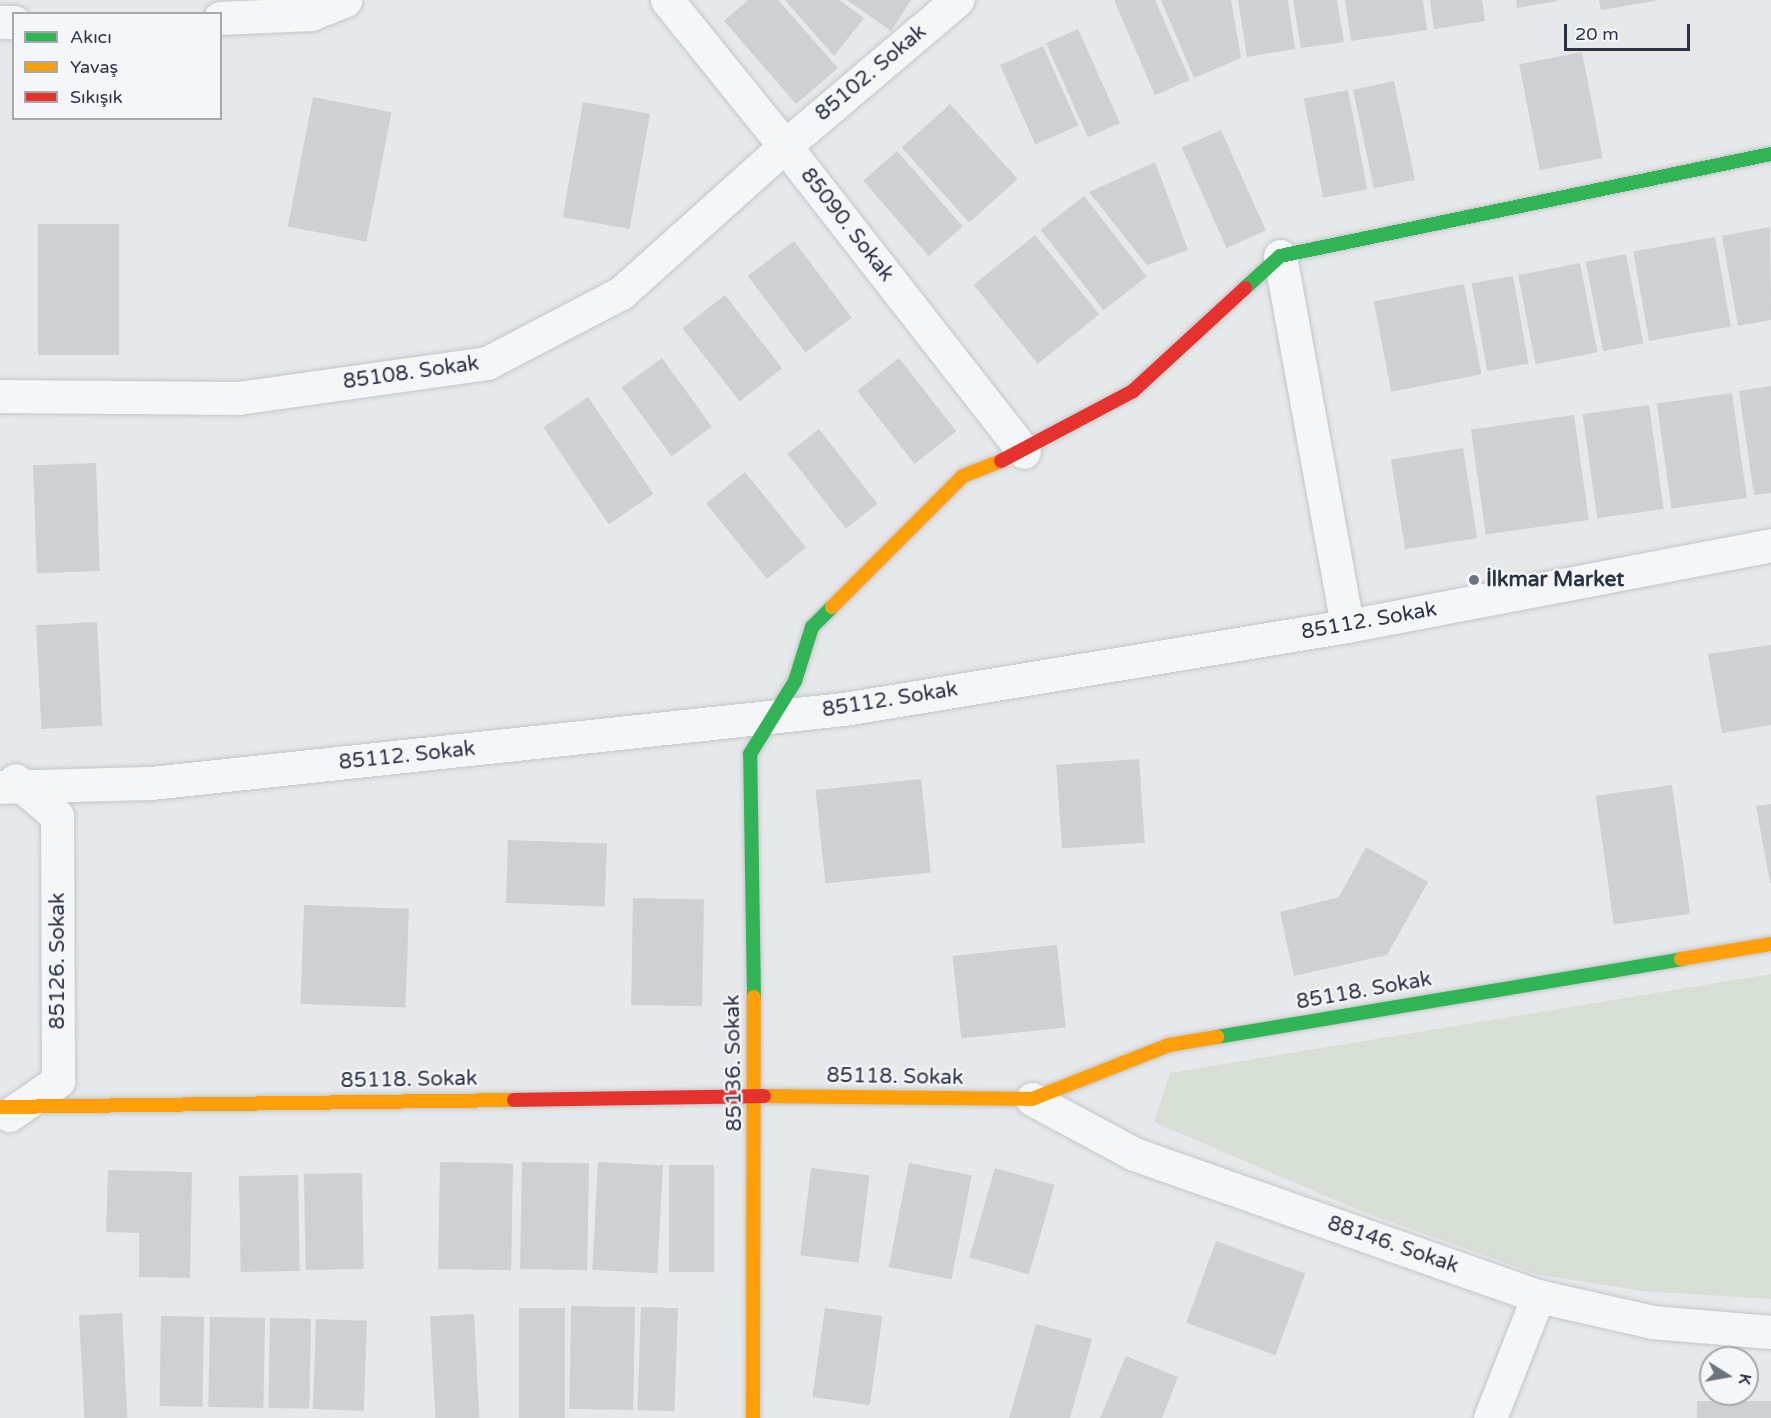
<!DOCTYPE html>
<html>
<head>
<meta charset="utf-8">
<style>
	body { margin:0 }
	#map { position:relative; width:1771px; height:1418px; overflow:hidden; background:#e6e8ea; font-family:"Varela Round",sans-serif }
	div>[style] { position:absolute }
	.green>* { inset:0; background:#d6ded6 }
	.building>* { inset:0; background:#ced0d3; transform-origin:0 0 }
	.roads { filter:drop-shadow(0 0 2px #c4c6c8) drop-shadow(0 0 2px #c4c6c8) }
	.street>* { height:33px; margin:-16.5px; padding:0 16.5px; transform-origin:16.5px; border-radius:16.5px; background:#f5f6f7 }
	.fast>* { height:14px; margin:-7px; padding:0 7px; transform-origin:7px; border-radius:7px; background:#30b455 }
	.slow>* { height:14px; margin:-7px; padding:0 7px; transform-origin:7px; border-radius:7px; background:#ff9f0a }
	.jam>* { height:14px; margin:-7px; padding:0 7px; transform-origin:7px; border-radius:7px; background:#e5322d }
	.dots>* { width:16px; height:16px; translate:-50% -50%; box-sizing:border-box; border:3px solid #f4f6f9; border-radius:50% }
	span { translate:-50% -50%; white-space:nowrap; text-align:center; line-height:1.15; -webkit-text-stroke:4.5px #f4f6f9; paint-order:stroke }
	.street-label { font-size:21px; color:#2b3445 }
	.poi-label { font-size:21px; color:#2b3445; font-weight:700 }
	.left { translate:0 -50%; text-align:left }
	.legend { position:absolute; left:12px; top:12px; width:210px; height:108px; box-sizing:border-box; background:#f4f6f9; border:2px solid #a4a8b1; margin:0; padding:8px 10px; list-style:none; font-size:18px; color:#2b3445 }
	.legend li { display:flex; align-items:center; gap:12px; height:30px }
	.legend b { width:30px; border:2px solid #a4a8b1 }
	.north { position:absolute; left:1699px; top:1346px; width:60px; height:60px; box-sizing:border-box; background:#f4f6f9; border:2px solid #a4a8b1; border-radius:50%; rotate:101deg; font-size:16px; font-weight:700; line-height:24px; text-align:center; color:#2b3445 }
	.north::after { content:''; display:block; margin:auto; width:21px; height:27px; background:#6c737f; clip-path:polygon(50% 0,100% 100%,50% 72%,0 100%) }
	.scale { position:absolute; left:1564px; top:24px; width:126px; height:27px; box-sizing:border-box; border:3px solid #2b3445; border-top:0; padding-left:8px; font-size:18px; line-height:21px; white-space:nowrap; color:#2b3445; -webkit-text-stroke:4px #f4f6f9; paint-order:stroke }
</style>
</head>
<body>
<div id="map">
	<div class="green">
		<i style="clip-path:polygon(1771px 974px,1771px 1299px,1642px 1291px,1536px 1274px,1356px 1209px,1154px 1122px,1170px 1073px)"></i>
	</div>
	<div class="building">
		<i style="clip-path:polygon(748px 0,778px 0,838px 68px,796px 104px,724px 21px)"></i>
		<i style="clip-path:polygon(785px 0,839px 0,864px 18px,834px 56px)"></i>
		<i style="clip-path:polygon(847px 0,911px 0,891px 31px)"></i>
		<i style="clip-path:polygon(1114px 0,1155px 0,1190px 80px,1155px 95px)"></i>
		<i style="clip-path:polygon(1161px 0,1231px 0,1241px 58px,1194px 78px)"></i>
		<i style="clip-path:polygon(1238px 0,1288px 0,1295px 49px,1247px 57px)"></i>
		<i style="clip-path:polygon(1293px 0,1337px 0,1344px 42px,1301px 48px)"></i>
		<i style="clip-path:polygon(1345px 0,1423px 0,1427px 30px,1351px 41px)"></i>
		<i style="clip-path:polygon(1430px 0,1482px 0,1485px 21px,1434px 29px)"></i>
		<i style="clip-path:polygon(1516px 0,1557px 0,1557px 1px,1517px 8px)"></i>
		<i style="clip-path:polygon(1599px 0,1655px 0,1655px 1px,1601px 10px)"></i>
		<i style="left:1078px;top:29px;width:103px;height:35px;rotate:66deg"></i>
		<i style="left:1043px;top:46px;width:87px;height:47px;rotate:66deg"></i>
		<i style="left:1582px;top:52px;width:108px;height:64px;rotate:79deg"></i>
		<i style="left:1394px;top:81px;width:101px;height:42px;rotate:78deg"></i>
		<i style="left:1348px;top:90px;width:101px;height:45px;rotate:79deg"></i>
		<i style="left:313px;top:97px;width:80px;height:132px;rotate:11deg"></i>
		<i style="left:583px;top:102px;width:68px;height:117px;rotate:10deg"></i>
		<i style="left:950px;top:104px;width:101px;height:65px;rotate:48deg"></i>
		<i style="left:1221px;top:130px;width:110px;height:43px;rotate:66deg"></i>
		<i style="left:897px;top:151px;width:100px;height:45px;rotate:49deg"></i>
		<i style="clip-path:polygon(1155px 162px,1188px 250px,1147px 265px,1089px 192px)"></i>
		<i style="left:1084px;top:196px;width:102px;height:55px;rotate:52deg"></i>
		<i style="left:119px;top:224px;width:131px;height:81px;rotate:90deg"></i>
		<i style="clip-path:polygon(1770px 227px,1771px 320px,1738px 326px,1722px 236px)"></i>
		<i style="left:1035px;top:235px;width:102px;height:79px;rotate:51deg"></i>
		<i style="left:1715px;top:237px;width:91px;height:83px;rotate:80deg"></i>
		<i style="left:794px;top:241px;width:96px;height:58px;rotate:53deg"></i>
		<i style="left:1626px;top:254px;width:91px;height:41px;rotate:79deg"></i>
		<i style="left:1580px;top:263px;width:91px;height:63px;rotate:79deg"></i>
		<i style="left:1513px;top:276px;width:89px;height:42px;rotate:80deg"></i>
		<i style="left:1464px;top:284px;width:92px;height:92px;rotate:79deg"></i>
		<i style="left:725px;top:295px;width:93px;height:54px;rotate:52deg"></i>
		<i style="left:662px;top:358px;width:85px;height:50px;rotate:54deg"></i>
		<i style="left:899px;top:358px;width:93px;height:53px;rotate:52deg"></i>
		<i style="clip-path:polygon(1771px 386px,1771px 493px,1754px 495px,1739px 391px)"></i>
		<i style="left:1732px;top:393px;width:106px;height:76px;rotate:82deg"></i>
		<i style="left:588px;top:397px;width:117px;height:54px;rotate:56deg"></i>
		<i style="left:1649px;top:405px;width:105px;height:67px;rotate:82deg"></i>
		<i style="left:1574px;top:415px;width:106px;height:104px;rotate:82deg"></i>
		<i style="left:819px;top:429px;width:95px;height:40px;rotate:52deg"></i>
		<i style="left:1463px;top:448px;width:91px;height:73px;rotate:81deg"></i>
		<i style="left:96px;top:463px;width:108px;height:63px;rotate:88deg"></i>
		<i style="left:745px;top:472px;width:97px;height:50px;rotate:51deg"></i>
		<i style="left:97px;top:622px;width:104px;height:61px;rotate:87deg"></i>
		<i style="clip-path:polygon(1771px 645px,1771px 725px,1722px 733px,1708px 654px)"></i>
		<i style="left:1139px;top:759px;width:84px;height:83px;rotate:86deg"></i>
		<i style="left:921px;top:779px;width:94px;height:106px;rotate:84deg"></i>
		<i style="left:1672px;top:785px;width:130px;height:77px;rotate:82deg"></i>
		<i style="clip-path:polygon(1771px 804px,1771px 883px,1770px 883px,1756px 806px)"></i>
		<i style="left:508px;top:840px;width:99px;height:63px;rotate:2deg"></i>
		<i style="clip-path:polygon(1366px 847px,1428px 882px,1387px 955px,1294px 976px,1280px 912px,1339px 897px)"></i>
		<i style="left:633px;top:898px;width:71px;height:107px;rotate:1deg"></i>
		<i style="left:304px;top:905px;width:105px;height:99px;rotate:2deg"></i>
		<i style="left:1057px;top:945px;width:83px;height:105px;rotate:84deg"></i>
		<i style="left:440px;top:1162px;width:73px;height:107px;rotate:1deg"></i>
		<i style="left:522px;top:1162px;width:67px;height:107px;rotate:1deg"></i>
		<i style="left:598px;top:1162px;width:65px;height:108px;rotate:3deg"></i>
		<i style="left:909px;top:1163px;width:64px;height:106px;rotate:11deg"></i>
		<i style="left:669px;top:1165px;width:45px;height:107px"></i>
		<i style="left:811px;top:1168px;width:59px;height:88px;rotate:7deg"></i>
		<i style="left:995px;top:1168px;width:62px;height:93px;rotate:16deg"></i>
		<i style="clip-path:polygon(108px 1170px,192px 1172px,190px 1278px,139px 1277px,139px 1233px,106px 1232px)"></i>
		<i style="left:362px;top:1173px;width:96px;height:58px;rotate:89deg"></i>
		<i style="left:298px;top:1175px;width:96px;height:59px;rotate:89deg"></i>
		<i style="left:1216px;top:1241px;width:95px;height:87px;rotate:20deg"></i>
		<i style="left:635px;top:1307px;width:103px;height:64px;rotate:91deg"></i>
		<i style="left:641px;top:1307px;width:37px;height:103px;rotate:2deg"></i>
		<i style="left:519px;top:1308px;width:46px;height:110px"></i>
		<i style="left:825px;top:1308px;width:58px;height:90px;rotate:8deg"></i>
		<i style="left:122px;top:1313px;width:105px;height:43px;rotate:87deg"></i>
		<i style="left:474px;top:1314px;width:104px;height:44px;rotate:87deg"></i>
		<i style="left:161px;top:1316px;width:43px;height:90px;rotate:1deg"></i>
		<i style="left:210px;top:1317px;width:55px;height:90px;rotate:1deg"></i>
		<i style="left:270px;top:1318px;width:41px;height:90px;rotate:1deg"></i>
		<i style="left:316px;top:1319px;width:51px;height:90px;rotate:2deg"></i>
		<i style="clip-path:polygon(1036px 1324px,1092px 1339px,1070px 1418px,1009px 1418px)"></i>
		<i style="clip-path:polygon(1126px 1356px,1178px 1377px,1162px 1418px,1100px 1418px)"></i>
		<i style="left:1771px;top:1401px;width:17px;height:74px;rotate:90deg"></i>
	</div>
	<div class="roads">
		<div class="street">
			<i style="left:667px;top:0;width:188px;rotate:51.1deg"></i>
			<i style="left:785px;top:146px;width:388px;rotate:52deg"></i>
			<i style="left:220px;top:18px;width:91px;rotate:-2.5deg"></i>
			<i style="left:311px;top:14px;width:37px;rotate:-22deg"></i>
			<i style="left:0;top:22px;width:14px"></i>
			<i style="left:1280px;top:256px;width:376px;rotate:79.7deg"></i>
			<i style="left:0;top:396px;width:238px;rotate:0.5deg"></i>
			<i style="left:238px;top:398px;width:251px;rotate:-8deg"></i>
			<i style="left:487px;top:363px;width:151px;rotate:-27.6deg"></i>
			<i style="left:621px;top:293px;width:220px;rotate:-41.9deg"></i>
			<i style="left:785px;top:146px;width:226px;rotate:-40.3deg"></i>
			<i style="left:0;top:787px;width:151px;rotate:-1.5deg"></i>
			<i style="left:151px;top:783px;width:697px;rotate:-6.1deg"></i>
			<i style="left:844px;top:709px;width:510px;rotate:-9.37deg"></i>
			<i style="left:1347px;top:626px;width:432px;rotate:-10.8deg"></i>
			<i style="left:1032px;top:1099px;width:116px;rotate:28.3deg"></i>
			<i style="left:1134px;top:1154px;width:428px;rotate:19.4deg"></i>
			<i style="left:1538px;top:1296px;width:117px;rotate:12.8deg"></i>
			<i style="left:1652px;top:1322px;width:119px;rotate:4.8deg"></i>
			<i style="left:9px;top:1115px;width:60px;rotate:-34.8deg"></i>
			<i style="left:58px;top:1081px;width:265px;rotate:-90.2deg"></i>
			<i style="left:57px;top:816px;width:55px;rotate:-139.4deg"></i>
			<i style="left:1490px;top:1418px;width:131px;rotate:-68.5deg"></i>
		</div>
		<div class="fast">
			<i style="left:1245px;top:288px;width:47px;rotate:-42.4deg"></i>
			<i style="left:1280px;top:256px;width:501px;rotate:-11.74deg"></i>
			<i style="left:754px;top:997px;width:243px;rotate:-90.9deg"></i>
			<i style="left:750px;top:754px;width:86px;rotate:-58.3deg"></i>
			<i style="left:795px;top:681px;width:57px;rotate:-72.5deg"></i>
			<i style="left:812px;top:627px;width:28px;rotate:-45deg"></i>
			<i style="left:1217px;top:1037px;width:471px;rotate:-9.5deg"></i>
		</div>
		<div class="slow">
			<i style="left:832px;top:607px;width:185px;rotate:-45deg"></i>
			<i style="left:963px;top:476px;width:41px;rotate:-21.5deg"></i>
			<i style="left:1681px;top:959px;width:91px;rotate:-9.5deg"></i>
			<i style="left:764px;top:1096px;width:268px;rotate:0.6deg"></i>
			<i style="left:1032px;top:1099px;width:147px;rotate:-21.5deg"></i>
			<i style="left:1169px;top:1045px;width:49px;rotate:-9.5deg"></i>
			<i style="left:0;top:1107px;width:514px;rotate:-0.78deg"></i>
			<i style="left:753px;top:1418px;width:421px;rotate:-89.9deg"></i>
		</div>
		<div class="jam">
			<i style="left:1001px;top:461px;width:149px;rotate:-27.9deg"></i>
			<i style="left:1133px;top:391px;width:152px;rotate:-42.6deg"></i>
			<i style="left:514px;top:1100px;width:250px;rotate:-0.9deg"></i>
		</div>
	</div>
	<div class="dots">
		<i style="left:1474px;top:580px;background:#6c737f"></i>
	</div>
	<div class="street-label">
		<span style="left:871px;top:73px;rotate:-40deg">85102. Sokak</span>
		<span style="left:847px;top:225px;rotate:52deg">85090. Sokak</span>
		<span style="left:411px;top:373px;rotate:-8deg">85108. Sokak</span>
		<span style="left:1369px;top:621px;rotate:-10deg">85112. Sokak</span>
		<span style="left:890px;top:700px;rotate:-9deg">85112. Sokak</span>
		<span style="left:407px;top:756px;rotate:-6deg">85112. Sokak</span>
		<span style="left:58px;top:961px;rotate:-90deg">85126. Sokak</span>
		<span style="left:1364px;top:991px;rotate:-10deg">85118. Sokak</span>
		<span style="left:734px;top:1063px;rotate:-91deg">85136. Sokak</span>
		<span style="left:895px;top:1077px;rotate:1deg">85118. Sokak</span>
		<span style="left:409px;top:1080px;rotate:-1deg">85118. Sokak</span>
		<span style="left:1393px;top:1245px;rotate:19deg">88146. Sokak</span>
	</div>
	<div class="poi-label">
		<span class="left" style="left:1486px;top:580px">İlkmar Market</span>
	</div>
	<ul class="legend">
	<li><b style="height:8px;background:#30b455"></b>Akıcı</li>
	<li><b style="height:8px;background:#ff9f0a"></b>Yavaş</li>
	<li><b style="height:8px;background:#e5322d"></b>Sıkışık</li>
	</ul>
	<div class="north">K</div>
	<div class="scale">20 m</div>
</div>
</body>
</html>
